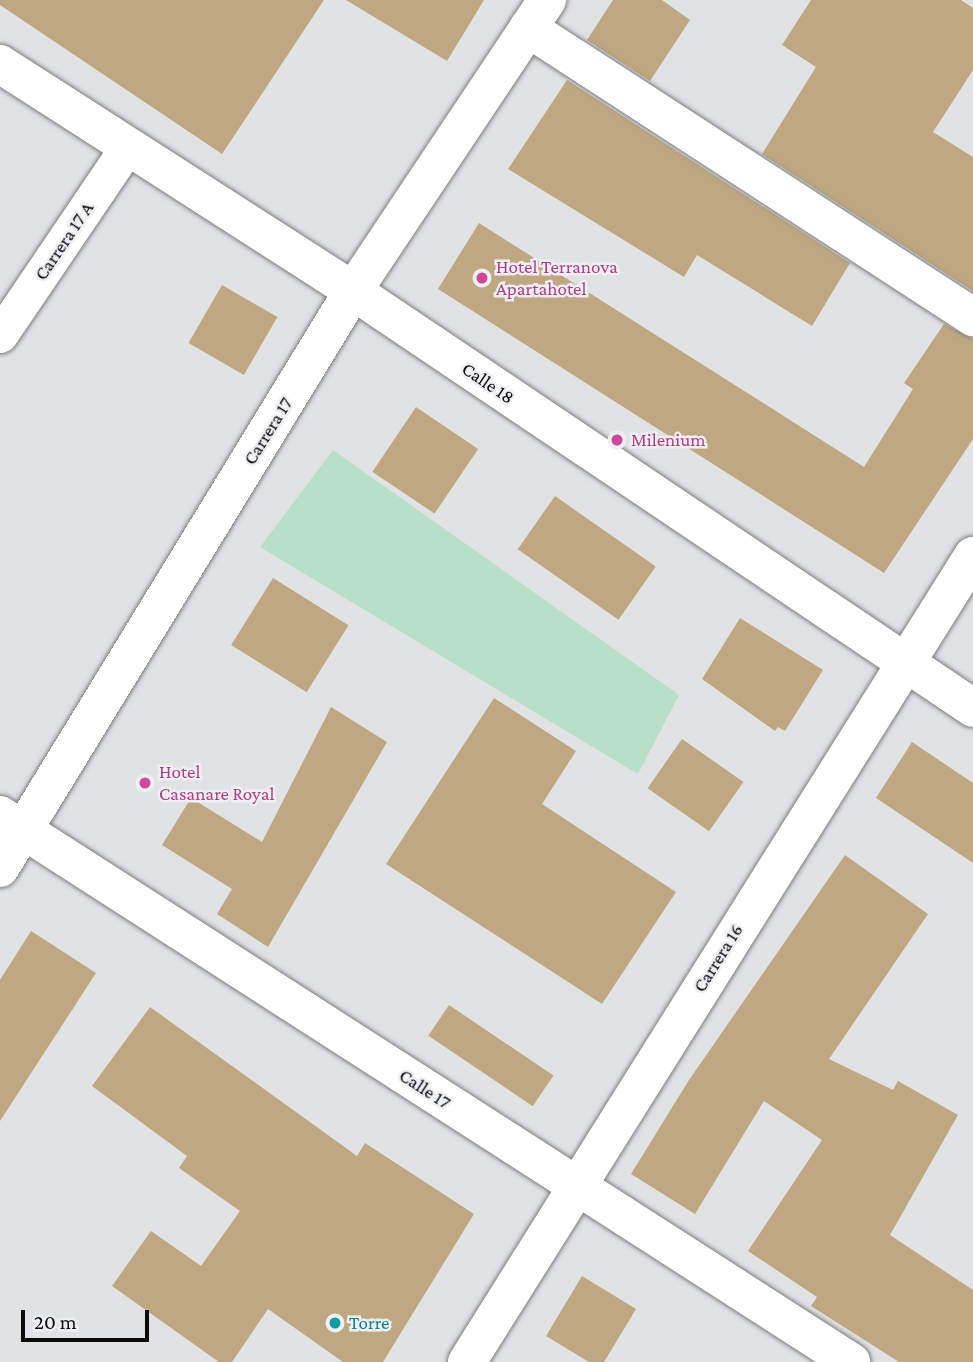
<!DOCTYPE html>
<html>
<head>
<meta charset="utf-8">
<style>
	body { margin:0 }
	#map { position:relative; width:973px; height:1362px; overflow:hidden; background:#e1e2e4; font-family:"Crimson Pro",serif }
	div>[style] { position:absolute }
	.green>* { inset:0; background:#b8dfc7 }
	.building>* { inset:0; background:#bfa782; transform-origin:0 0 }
	.roads { filter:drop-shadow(0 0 2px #7b7c7d) drop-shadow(0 0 2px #7b7c7d) }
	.pedestrian>* { height:35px; margin:-17.5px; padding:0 17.5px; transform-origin:17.5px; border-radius:17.5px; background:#fff }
	.minor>* { height:38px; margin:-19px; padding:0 19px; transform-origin:19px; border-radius:19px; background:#fff }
	.dots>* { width:19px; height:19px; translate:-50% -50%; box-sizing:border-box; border:4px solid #eeeff1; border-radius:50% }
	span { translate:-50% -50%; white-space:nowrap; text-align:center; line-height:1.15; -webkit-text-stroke:5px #eeeff1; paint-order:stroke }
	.street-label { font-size:19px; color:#0b0b0c }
	.hotel-label { font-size:19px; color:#b23c85 }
	.left { translate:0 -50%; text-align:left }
	.culture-label { font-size:19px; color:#0d838f }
	.scale { position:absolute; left:21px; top:1310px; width:128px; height:32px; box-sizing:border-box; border:4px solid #0b0b0c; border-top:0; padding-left:9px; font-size:21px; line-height:24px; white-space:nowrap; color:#0b0b0c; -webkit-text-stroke:5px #eeeff1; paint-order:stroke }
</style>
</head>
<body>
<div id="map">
	<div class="green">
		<i style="clip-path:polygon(333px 450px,679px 695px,638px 774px,260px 547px)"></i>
	</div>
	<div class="building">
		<i style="clip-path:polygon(0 0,324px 0,222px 154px,0 5px)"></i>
		<i style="clip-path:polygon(346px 0,484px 0,447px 61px)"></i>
		<i style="clip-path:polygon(613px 0,662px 0,690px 20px,650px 81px,587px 40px)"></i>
		<i style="clip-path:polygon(811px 0,961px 0,973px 8px,973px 70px,933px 132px,973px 157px,973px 291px,762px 154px,816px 67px,782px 45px)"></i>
		<i style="clip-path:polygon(567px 80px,850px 263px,812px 326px,697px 255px,684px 277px,508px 169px)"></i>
		<i style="clip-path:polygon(479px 223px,864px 467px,913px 389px,904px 383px,944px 324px,973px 339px,973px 439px,884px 573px,438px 289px)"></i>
		<i style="left:222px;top:285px;width:64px;height:67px;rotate:30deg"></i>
		<i style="left:416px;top:407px;width:75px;height:78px;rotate:34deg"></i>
		<i style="left:555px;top:496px;width:123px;height:65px;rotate:35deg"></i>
		<i style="left:273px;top:578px;width:89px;height:79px;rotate:32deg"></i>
		<i style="clip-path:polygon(740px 618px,823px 670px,785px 731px,778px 727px,775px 731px,702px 679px)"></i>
		<i style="clip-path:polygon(494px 698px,576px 751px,542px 804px,676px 892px,602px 1004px,386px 864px)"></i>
		<i style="clip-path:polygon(331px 707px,387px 742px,268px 947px,217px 914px,232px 889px,162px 845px,191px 798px,262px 842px)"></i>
		<i style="left:682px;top:739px;width:75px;height:60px;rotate:35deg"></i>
		<i style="clip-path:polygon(912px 742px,973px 783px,973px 863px,876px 798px)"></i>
		<i style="clip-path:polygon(845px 855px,928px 914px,829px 1059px,893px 1090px,898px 1081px,958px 1115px,890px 1235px,973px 1290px,973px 1362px,899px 1362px,811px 1306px,817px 1297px,748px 1251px,822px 1140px,764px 1101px,695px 1214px,631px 1174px,689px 1080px)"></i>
		<i style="clip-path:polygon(31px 931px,96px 973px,0 1121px,0 980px)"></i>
		<i style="left:449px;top:1005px;width:126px;height:37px;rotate:34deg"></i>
		<i style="clip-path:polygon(150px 1007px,357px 1156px,365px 1143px,474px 1214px,383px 1362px,343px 1362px,268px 1309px,232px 1362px,219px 1362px,112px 1286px,151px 1231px,201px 1266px,240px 1211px,179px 1168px,187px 1156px,92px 1086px)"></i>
		<i style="clip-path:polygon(582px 1276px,636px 1309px,604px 1362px,589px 1362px,546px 1336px)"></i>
	</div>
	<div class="roads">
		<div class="pedestrian">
			<i style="left:0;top:335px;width:228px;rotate:-55.9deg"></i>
		</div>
		<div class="minor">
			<i style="left:528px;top:28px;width:531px;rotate:33deg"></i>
			<i style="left:0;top:64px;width:420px;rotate:32.7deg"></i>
			<i style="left:353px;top:291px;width:747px;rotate:33.92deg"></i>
			<i style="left:0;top:815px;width:1012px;rotate:32.73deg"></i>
			<i style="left:0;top:868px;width:676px;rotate:-58.54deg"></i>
			<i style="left:353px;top:291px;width:350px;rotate:-56.3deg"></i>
			<i style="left:467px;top:1362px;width:952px;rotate:-57.88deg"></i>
		</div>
	</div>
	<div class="dots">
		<i style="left:482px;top:278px;background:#d1479c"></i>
		<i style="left:617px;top:440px;background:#d1479c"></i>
		<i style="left:145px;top:783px;background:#d1479c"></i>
		<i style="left:335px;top:1323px;background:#0f9aa8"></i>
	</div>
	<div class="street-label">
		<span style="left:64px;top:241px;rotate:-56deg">Carrera 17 A</span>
		<span style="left:488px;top:383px;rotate:34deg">Calle 18</span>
		<span style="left:268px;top:431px;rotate:-58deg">Carrera 17</span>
		<span style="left:718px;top:958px;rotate:-58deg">Carrera 16</span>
		<span style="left:425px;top:1089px;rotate:33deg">Calle 17</span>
	</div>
	<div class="hotel-label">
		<span class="left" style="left:496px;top:278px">Hotel Terranova<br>Apartahotel</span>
		<span class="left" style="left:631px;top:440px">Milenium</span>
		<span class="left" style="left:159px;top:783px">Hotel<br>Casanare Royal</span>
	</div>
	<div class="culture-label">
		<span class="left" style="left:349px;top:1323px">Torre</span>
	</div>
	<div class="scale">20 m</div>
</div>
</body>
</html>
